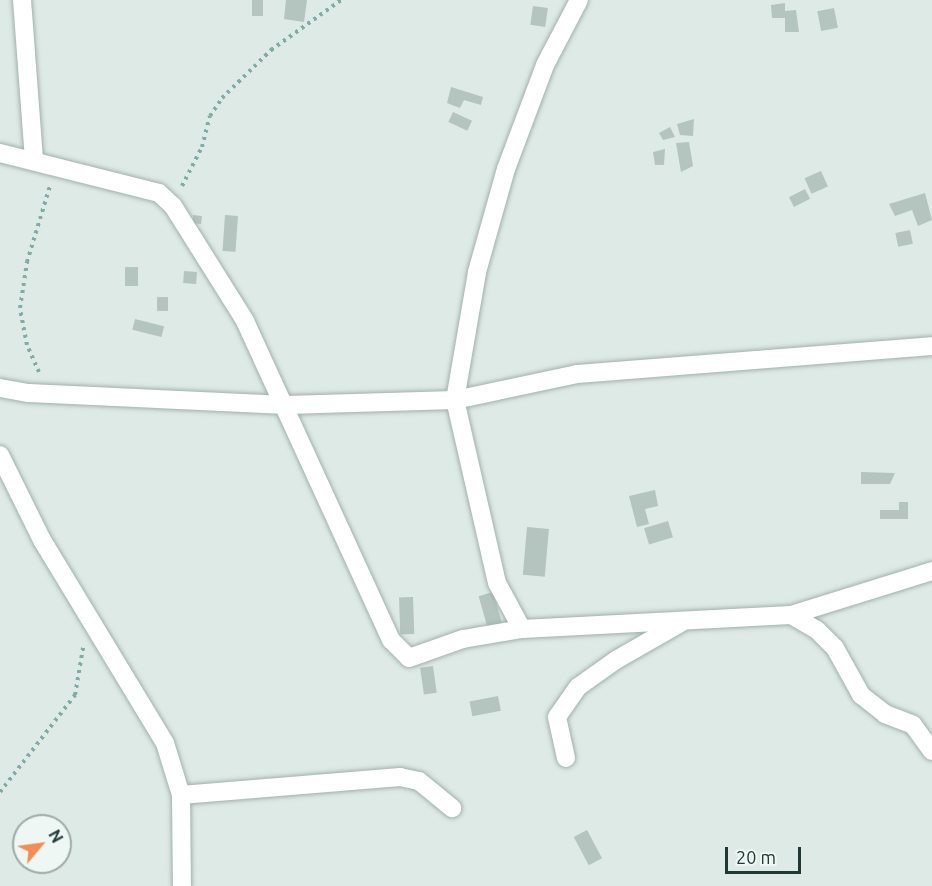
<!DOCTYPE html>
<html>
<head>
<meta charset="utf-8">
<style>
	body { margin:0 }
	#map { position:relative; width:932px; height:886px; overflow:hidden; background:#deeae6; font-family:Ubuntu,sans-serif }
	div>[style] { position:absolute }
	.building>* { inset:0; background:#b4c4bf; transform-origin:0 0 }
	.path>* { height:4px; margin-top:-2px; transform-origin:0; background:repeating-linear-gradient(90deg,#7fada4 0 3px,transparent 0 7.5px) }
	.roads { filter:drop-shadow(0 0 2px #a1b1ad) drop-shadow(0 0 2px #a1b1ad) }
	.street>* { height:18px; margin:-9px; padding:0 9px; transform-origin:9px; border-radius:9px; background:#fff }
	span { translate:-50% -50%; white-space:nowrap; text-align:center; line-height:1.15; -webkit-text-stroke:5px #eef7f3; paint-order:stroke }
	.north { position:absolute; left:12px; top:814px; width:60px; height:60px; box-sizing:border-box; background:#eef7f3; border:2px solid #9caba7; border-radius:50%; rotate:61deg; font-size:16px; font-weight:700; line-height:24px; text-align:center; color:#203935 }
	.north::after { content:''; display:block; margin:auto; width:21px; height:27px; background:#f18d55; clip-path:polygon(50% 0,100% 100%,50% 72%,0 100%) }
	.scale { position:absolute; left:725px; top:847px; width:76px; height:27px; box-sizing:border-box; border:3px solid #203935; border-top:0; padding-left:8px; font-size:18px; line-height:21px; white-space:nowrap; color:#203935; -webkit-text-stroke:4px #eef7f3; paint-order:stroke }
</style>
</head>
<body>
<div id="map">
	<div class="building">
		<i style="left:252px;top:0;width:11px;height:16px"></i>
		<i style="clip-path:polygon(286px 0,307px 0,304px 22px,284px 19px)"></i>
		<i style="clip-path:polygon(785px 3px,785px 11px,796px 10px,799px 32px,785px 32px,785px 18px,772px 18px,771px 5px)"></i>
		<i style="left:533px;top:6px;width:15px;height:19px;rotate:8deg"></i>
		<i style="left:834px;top:8px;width:20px;height:17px;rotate:79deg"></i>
		<i style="clip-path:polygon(451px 87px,483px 97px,481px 105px,464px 100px,460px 108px,447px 103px)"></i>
		<i style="left:453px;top:112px;width:21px;height:11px;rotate:25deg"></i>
		<i style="clip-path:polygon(694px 119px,693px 136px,680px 135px,677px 124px)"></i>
		<i style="clip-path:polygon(670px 127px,675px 137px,663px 140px,659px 133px)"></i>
		<i style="clip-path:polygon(689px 142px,693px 166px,681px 172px,676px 143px)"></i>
		<i style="clip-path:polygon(665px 149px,664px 165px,655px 165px,653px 152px)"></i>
		<i style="left:821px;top:171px;width:17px;height:18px;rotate:66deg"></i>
		<i style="left:805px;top:189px;width:11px;height:18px;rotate:63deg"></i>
		<i style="clip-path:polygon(925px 193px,932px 220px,918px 226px,912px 210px,895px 216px,889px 204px)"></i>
		<i style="left:193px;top:215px;width:9px;height:8px;rotate:6deg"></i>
		<i style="left:225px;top:215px;width:13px;height:36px;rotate:4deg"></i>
		<i style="left:910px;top:230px;width:14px;height:15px;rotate:78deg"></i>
		<i style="left:125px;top:267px;width:13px;height:19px"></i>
		<i style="left:184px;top:271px;width:13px;height:12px;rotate:4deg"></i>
		<i style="left:157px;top:297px;width:11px;height:14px"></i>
		<i style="left:135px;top:319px;width:30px;height:11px;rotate:14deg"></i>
		<i style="clip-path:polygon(861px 472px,895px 473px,890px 484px,861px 484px)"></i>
		<i style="clip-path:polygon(655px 490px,658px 506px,645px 509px,649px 524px,637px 527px,629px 496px)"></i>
		<i style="clip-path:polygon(899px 502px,908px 502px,908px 519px,880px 519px,880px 510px,899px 510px)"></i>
		<i style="left:668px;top:521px;width:17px;height:25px;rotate:73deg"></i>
		<i style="left:527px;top:527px;width:22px;height:48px;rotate:5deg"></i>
		<i style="left:493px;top:592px;width:33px;height:15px;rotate:74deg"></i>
		<i style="left:413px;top:597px;width:37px;height:14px;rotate:88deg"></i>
		<i style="left:433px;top:666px;width:27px;height:13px;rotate:82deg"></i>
		<i style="left:498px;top:696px;width:15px;height:29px;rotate:79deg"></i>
		<i style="left:587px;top:830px;width:32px;height:15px;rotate:62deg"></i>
	</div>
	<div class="path">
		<i style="left:182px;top:186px;width:44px;rotate:-62.9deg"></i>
		<i style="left:202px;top:147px;width:32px;rotate:-76deg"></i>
		<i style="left:210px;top:116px;width:22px;rotate:-56deg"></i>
		<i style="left:222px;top:98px;width:69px;rotate:-44.4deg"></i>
		<i style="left:271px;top:50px;width:86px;rotate:-35.5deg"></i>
		<i style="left:39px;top:372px;width:30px;rotate:-114deg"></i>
		<i style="left:27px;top:345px;width:38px;rotate:-101deg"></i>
		<i style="left:20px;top:308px;width:47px;rotate:-81.3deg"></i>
		<i style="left:27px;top:262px;width:79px;rotate:-73.2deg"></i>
		<i style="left:0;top:792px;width:123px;rotate:-52.3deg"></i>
		<i style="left:75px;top:695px;width:48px;rotate:-80.3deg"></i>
	</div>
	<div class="roads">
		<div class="street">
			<i style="left:22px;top:0;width:160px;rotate:85.7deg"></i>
			<i style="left:0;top:153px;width:164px;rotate:14.1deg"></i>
			<i style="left:159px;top:193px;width:19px;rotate:43deg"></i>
			<i style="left:173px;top:206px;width:136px;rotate:57.9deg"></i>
			<i style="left:245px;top:321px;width:351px;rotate:65.4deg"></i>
			<i style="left:391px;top:640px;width:25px;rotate:45deg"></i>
			<i style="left:409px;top:658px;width:57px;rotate:-19.4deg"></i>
			<i style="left:463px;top:639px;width:60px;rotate:-9.6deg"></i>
			<i style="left:522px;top:629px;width:269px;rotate:-3deg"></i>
			<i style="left:791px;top:615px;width:30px;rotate:30deg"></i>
			<i style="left:817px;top:630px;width:25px;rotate:45deg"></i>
			<i style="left:835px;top:648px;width:54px;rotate:61deg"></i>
			<i style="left:861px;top:695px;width:31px;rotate:38deg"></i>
			<i style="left:885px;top:714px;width:30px;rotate:21deg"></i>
			<i style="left:913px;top:725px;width:32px;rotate:54deg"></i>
			<i style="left:0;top:388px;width:29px;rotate:10deg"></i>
			<i style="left:29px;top:393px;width:257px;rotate:2.7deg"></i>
			<i style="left:286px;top:405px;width:169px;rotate:-1.7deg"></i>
			<i style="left:455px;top:400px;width:125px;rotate:-12deg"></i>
			<i style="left:577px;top:374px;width:356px;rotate:-4.5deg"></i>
			<i style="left:0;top:455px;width:95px;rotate:63.7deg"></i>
			<i style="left:42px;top:540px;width:237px;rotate:58.8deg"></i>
			<i style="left:165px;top:743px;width:54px;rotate:72.9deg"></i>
			<i style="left:181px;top:795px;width:91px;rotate:89.4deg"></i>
			<i style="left:791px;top:615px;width:148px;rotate:-17.3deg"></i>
			<i style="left:522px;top:629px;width:52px;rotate:-118.5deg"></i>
			<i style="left:497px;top:583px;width:188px;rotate:-102.9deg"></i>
			<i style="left:455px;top:400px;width:130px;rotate:-80.2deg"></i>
			<i style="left:477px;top:272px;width:107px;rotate:-74.3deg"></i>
			<i style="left:506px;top:169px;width:111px;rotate:-69.4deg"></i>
			<i style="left:545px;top:65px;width:73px;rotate:-62.4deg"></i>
			<i style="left:566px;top:758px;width:42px;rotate:-102.4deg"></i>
			<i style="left:557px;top:717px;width:37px;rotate:-55deg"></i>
			<i style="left:578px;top:687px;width:47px;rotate:-35.4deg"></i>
			<i style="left:616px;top:660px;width:76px;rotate:-29.9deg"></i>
			<i style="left:181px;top:795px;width:220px;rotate:-4.7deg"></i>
			<i style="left:400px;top:777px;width:19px;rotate:12deg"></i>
			<i style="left:419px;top:781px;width:43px;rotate:39.3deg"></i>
		</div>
	</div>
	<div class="north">N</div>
	<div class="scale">20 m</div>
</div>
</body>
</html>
